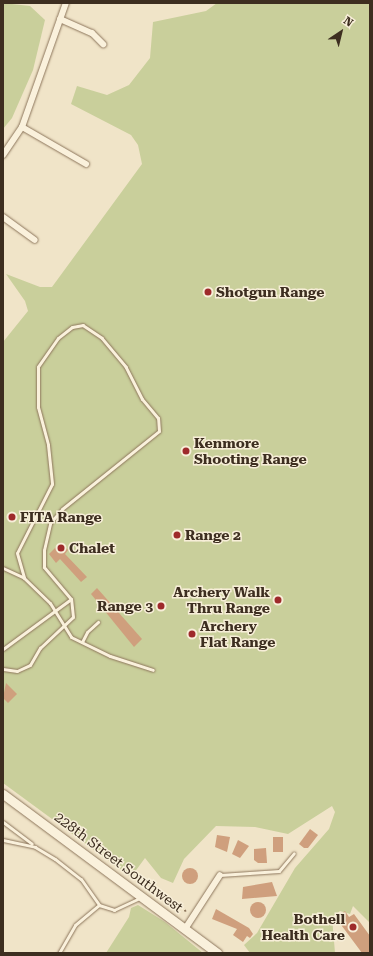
<!DOCTYPE html>
<html>
<head>
<meta charset="utf-8">
<style>
	body { margin:0 }
	#map { position:relative; width:373px; height:956px; overflow:hidden; background:#f0e4c8; font-family:"Roboto Serif",serif }
	div>[style] { position:absolute }
	.green>* { inset:0; background:#c9cf9b }
	.building>* { inset:0; background:#cf9f7d; transform-origin:0 0 }
	.round { border-radius:50% }
	.path>* { height:1.5px; margin-top:-0.75px; transform-origin:0; background:repeating-linear-gradient(90deg,#8d765c 0 3px,transparent 0 5px) }
	.roads { filter:drop-shadow(0 0 1px #8d765c) drop-shadow(0 0 1px #8d765c) }
	.service>* { height:3px; margin:-1.5px; padding:0 1.5px; transform-origin:1.5px; border-radius:1.5px; background:#faf1dc }
	.minor>* { height:6px; margin:-3px; padding:0 3px; transform-origin:3px; border-radius:3px; background:#faf1dc }
	.secondary>* { height:9px; margin:-4.5px; padding:0 4.5px; transform-origin:4.5px; border-radius:4.5px; background:#faf1dc }
	.dots>* { width:11px; height:11px; translate:-50% -50%; box-sizing:border-box; border:2px solid #f7eed8; border-radius:50% }
	span { translate:-50% -50%; white-space:nowrap; text-align:center; line-height:1.15; -webkit-text-stroke:3px #f7eed8; paint-order:stroke }
	.poi-label { font-size:14px; color:#3d2e20; font-weight:700 }
	.left { translate:0 -50%; text-align:left }
	.right { translate:-100% -50%; text-align:right }
	.street-label { font-size:14px; color:#3d2e20 }
	.frame { position:absolute; inset:0; border:4px solid #3d2e20; pointer-events:none }
	.north { position:absolute; left:321px; top:12px; width:40px; height:40px; -webkit-text-stroke:3px #f7eed8; paint-order:stroke; rotate:35deg; font-size:11px; font-weight:700; line-height:16px; text-align:center; color:#3d2e20 }
	.north::after { content:''; display:block; margin:auto; width:14px; height:18px; background:#3d2e20; clip-path:polygon(50% 0,100% 100%,50% 72%,0 100%) }
</style>
</head>
<body>
<div id="map">
	<div class="green">
		<i style="clip-path:polygon(3px 3px,30px 6px,45px 20px,33px 70px,12px 118px,3px 129px)"></i>
		<i style="clip-path:polygon(217px 3px,370px 3px,370px 923px,353px 906px,350px 914px,340px 911px,332px 917px,335px 953px,250px 953px,244px 945px,257px 933px,295px 868px,329px 829px,335px 812px,332px 806px,288px 834px,255px 827px,216px 826px,184px 859px,173px 883px,161px 878px,145px 858px,131px 877px,3px 783px,3px 342px,28px 311px,25px 301px,6px 274px,40px 287px,52px 287px,142px 164px,138px 145px,131px 135px,71px 104px,77px 86px,107px 95px,129px 85px,150px 58px,153px 22px,206px 11px)"></i>
		<i style="clip-path:polygon(138px 905px,165px 922px,203px 953px,106px 953px,129px 917px,131px 908px)"></i>
	</div>
	<div class="building">
		<i style="clip-path:polygon(61px 542px,68px 550px,65px 554px,87px 577px,81px 582px,60px 559px,56px 563px,49px 554px)"></i>
		<i style="clip-path:polygon(97px 588px,142px 639px,134px 647px,91px 594px)"></i>
		<i style="clip-path:polygon(6px 683px,17px 694px,8px 703px,3px 698px)"></i>
		<i style="clip-path:polygon(310px 829px,318px 835px,308px 848px,304px 848px,299px 844px)"></i>
		<i style="clip-path:polygon(217px 835px,230px 837px,227px 852px,215px 847px)"></i>
		<i style="left:273px;top:837px;width:10px;height:15px"></i>
		<i style="clip-path:polygon(238px 840px,249px 846px,240px 858px,232px 854px)"></i>
		<i style="clip-path:polygon(266px 848px,267px 863px,258px 863px,254px 860px,254px 849px)"></i>
		<i class="round" style="left:182px;top:868px;width:16px;height:16px"></i>
		<i style="clip-path:polygon(272px 882px,277px 896px,242px 899px,243px 887px)"></i>
		<i class="round" style="left:250px;top:902px;width:16px;height:16px"></i>
		<i style="clip-path:polygon(216px 909px,249px 928px,253px 934px,250px 938px,247px 936px,243px 942px,233px 935px,237px 929px,212px 919px)"></i>
		<i style="clip-path:polygon(345px 911px,349px 917px,354px 914px,370px 936px,370px 953px,362px 953px,336px 918px)"></i>
	</div>
	<div class="path">
		<i style="left:185px;top:910px;width:2px;rotate:63deg"></i>
	</div>
	<div class="roads">
		<div class="service">
			<i style="left:3px;top:568px;width:23px;rotate:25deg"></i>
			<i style="left:24px;top:578px;width:36px;rotate:44deg"></i>
			<i style="left:50px;top:603px;width:40px;rotate:58deg"></i>
			<i style="left:71px;top:637px;width:43px;rotate:26deg"></i>
			<i style="left:110px;top:656px;width:45px;rotate:18deg"></i>
			<i style="left:82px;top:642px;width:11px;rotate:-63deg"></i>
			<i style="left:87px;top:632px;width:15px;rotate:-42deg"></i>
			<i style="left:3px;top:649px;width:84px;rotate:-36.3deg"></i>
			<i style="left:3px;top:669px;width:14px;rotate:8deg"></i>
			<i style="left:17px;top:671px;width:14px;rotate:-25deg"></i>
			<i style="left:30px;top:665px;width:20px;rotate:-60deg"></i>
			<i style="left:40px;top:648px;width:45px;rotate:-43.2deg"></i>
			<i style="left:73px;top:617px;width:18px;rotate:-96deg"></i>
			<i style="left:71px;top:599px;width:42px;rotate:-130.2deg"></i>
			<i style="left:44px;top:567px;width:17px;rotate:-90deg"></i>
			<i style="left:44px;top:550px;width:28px;rotate:-77deg"></i>
			<i style="left:50px;top:523px;width:18px;rotate:-49deg"></i>
			<i style="left:62px;top:509px;width:124px;rotate:-38.8deg"></i>
			<i style="left:159px;top:431px;width:13px;rotate:-94deg"></i>
			<i style="left:158px;top:418px;width:25px;rotate:-130deg"></i>
			<i style="left:142px;top:399px;width:36px;rotate:-117deg"></i>
			<i style="left:126px;top:367px;width:38px;rotate:-130deg"></i>
			<i style="left:102px;top:338px;width:23px;rotate:-146deg"></i>
			<i style="left:83px;top:325px;width:11px;rotate:170deg"></i>
			<i style="left:72px;top:327px;width:18px;rotate:142deg"></i>
			<i style="left:58px;top:338px;width:35px;rotate:125deg"></i>
			<i style="left:38px;top:367px;width:40px;rotate:90deg"></i>
			<i style="left:38px;top:407px;width:39px;rotate:75deg"></i>
			<i style="left:48px;top:445px;width:39px;rotate:84deg"></i>
			<i style="left:52px;top:484px;width:77px;rotate:116.9deg"></i>
			<i style="left:17px;top:553px;width:26px;rotate:74deg"></i>
			<i style="left:3px;top:822px;width:36px;rotate:37deg"></i>
			<i style="left:3px;top:840px;width:33px;rotate:12deg"></i>
			<i style="left:35px;top:847px;width:23px;rotate:31deg"></i>
			<i style="left:55px;top:859px;width:33px;rotate:38deg"></i>
			<i style="left:81px;top:879px;width:32px;rotate:55deg"></i>
			<i style="left:99px;top:905px;width:16px;rotate:18deg"></i>
			<i style="left:114px;top:910px;width:29px;rotate:-25deg"></i>
			<i style="left:220px;top:875px;width:59px;rotate:-3.9deg"></i>
			<i style="left:279px;top:871px;width:23px;rotate:-50deg"></i>
			<i style="left:59px;top:953px;width:32px;rotate:-60deg"></i>
			<i style="left:75px;top:925px;width:31px;rotate:-40deg"></i>
		</div>
		<div class="minor">
			<i style="left:60px;top:19px;width:35px;rotate:24deg"></i>
			<i style="left:92px;top:33px;width:16px;rotate:45deg"></i>
			<i style="left:22px;top:127px;width:74px;rotate:30deg"></i>
			<i style="left:3px;top:155px;width:34px;rotate:-56deg"></i>
			<i style="left:22px;top:127px;width:132px;rotate:-70.5deg"></i>
			<i style="left:3px;top:217px;width:39px;rotate:36deg"></i>
			<i style="left:185px;top:929px;width:64px;rotate:-57.1deg"></i>
		</div>
		<div class="secondary">
			<i style="left:3px;top:794px;width:267px;rotate:36.6deg"></i>
		</div>
	</div>
	<div class="dots">
		<i style="left:208px;top:292px;background:#9e2a2b"></i>
		<i style="left:186px;top:451px;background:#9e2a2b"></i>
		<i style="left:12px;top:517px;background:#9e2a2b"></i>
		<i style="left:177px;top:535px;background:#9e2a2b"></i>
		<i style="left:61px;top:548px;background:#9e2a2b"></i>
		<i style="left:278px;top:600px;background:#9e2a2b"></i>
		<i style="left:161px;top:606px;background:#9e2a2b"></i>
		<i style="left:192px;top:634px;background:#9e2a2b"></i>
		<i style="left:353px;top:927px;background:#9e2a2b"></i>
	</div>
	<div class="poi-label">
		<span class="left" style="left:216px;top:292px">Shotgun Range</span>
		<span class="left" style="left:194px;top:451px">Kenmore<br>Shooting Range</span>
		<span class="left" style="left:20px;top:517px">FITA Range</span>
		<span class="left" style="left:185px;top:535px">Range 2</span>
		<span class="left" style="left:69px;top:548px">Chalet</span>
		<span class="right" style="left:270px;top:600px">Archery Walk<br>Thru Range</span>
		<span class="right" style="left:153px;top:606px">Range 3</span>
		<span class="left" style="left:200px;top:634px">Archery<br>Flat Range</span>
		<span class="right" style="left:345px;top:927px">Bothell<br>Health Care</span>
	</div>
	<div class="street-label">
		<span style="left:119px;top:862px;rotate:37deg">228th Street Southwest</span>
	</div>
	<div class="frame"></div>
	<div class="north">N</div>
</div>
</body>
</html>
